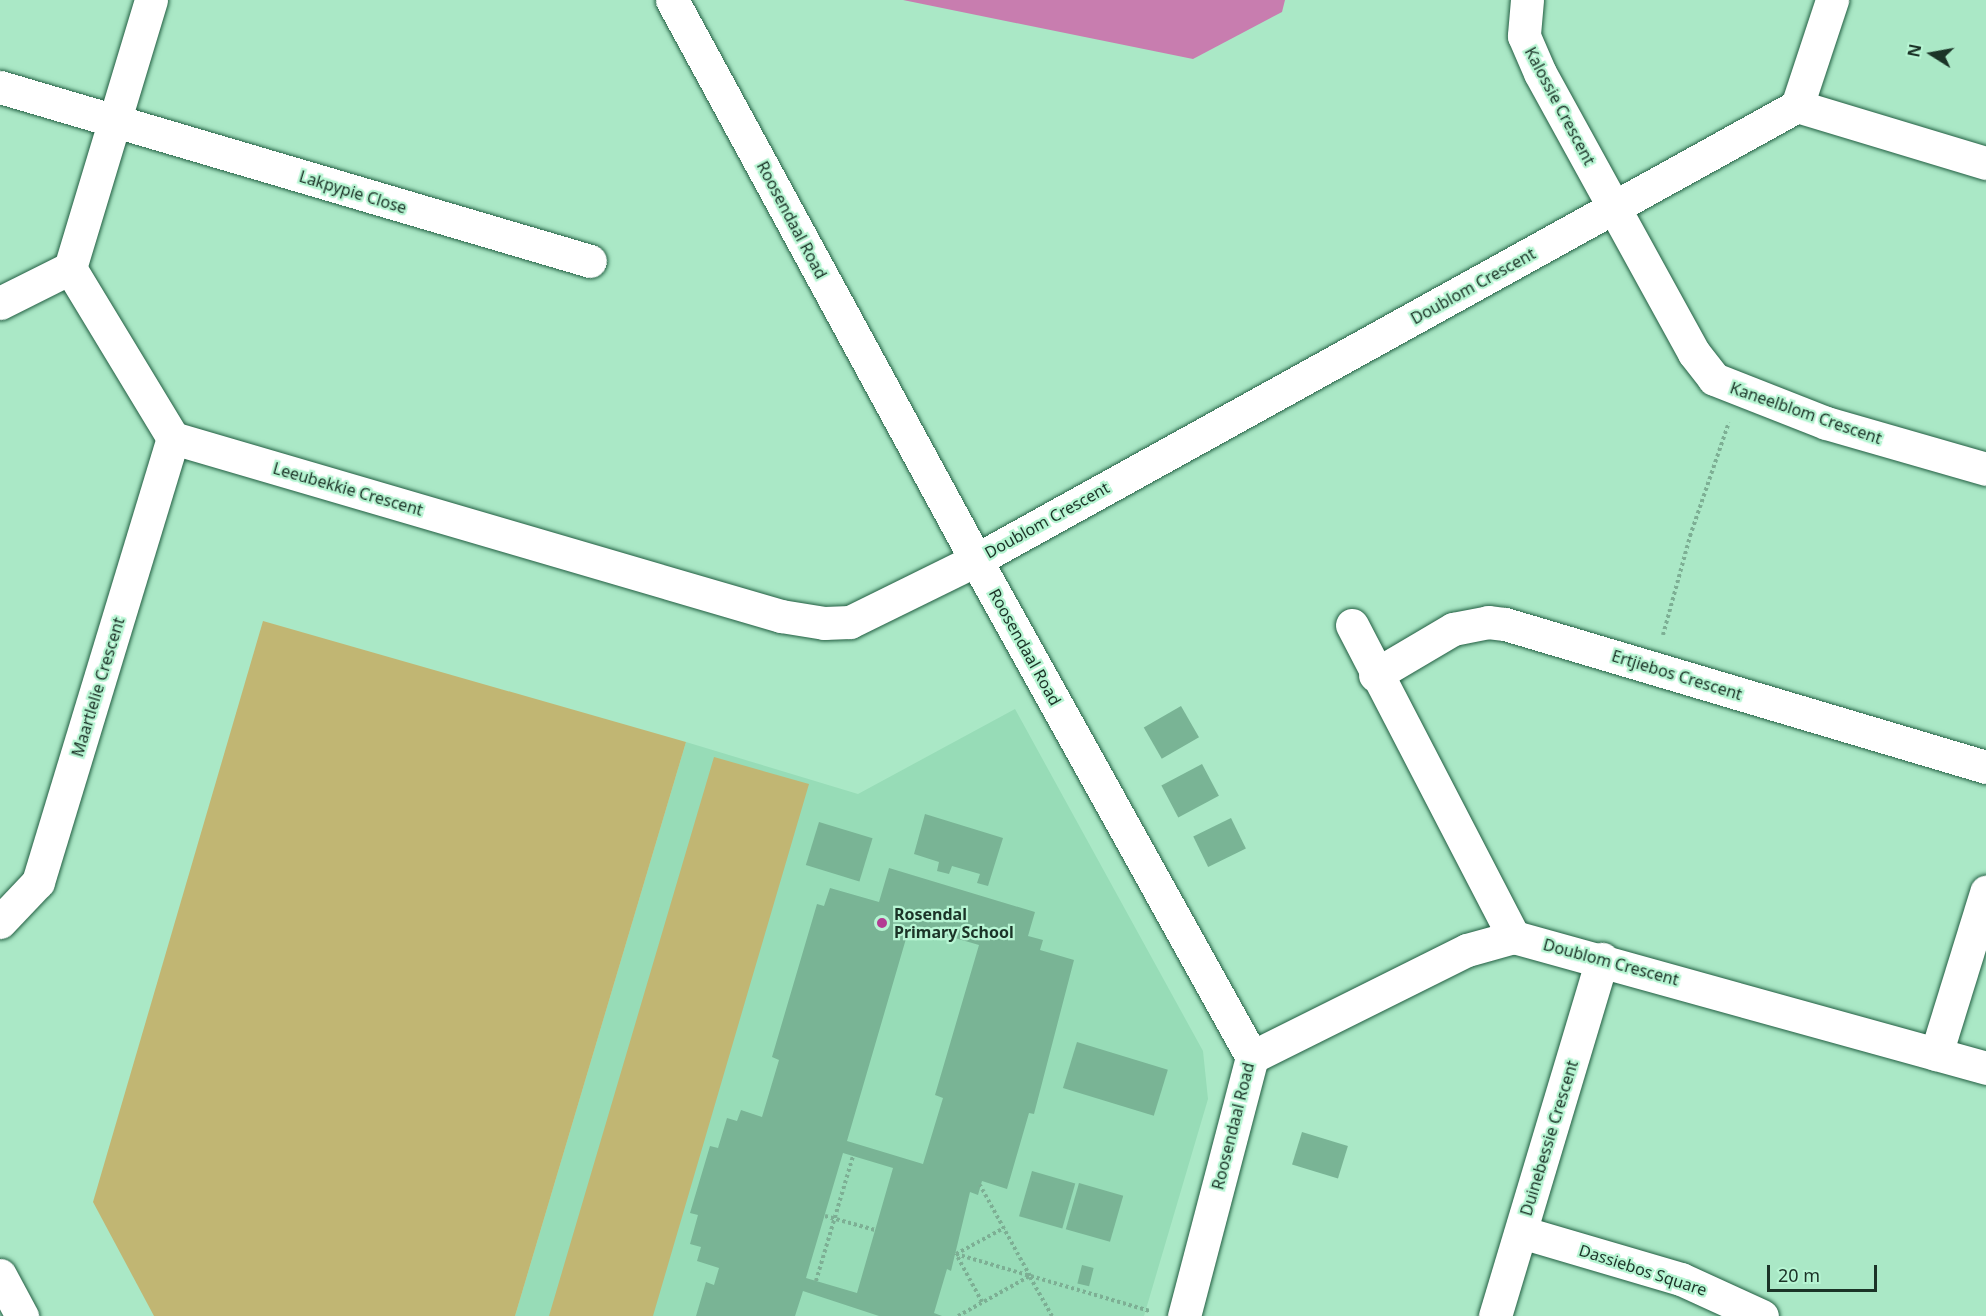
<!DOCTYPE html>
<html>
<head>
<meta charset="utf-8">
<style>
	body { margin:0 }
	#map { position:relative; width:1986px; height:1316px; overflow:hidden; background:#aae8c6; font-family:"Noto Sans",sans-serif }
	div>[style] { position:absolute }
	.built>* { inset:0; background:#97dcb7 }
	.green>* { inset:0; background:#c1b673 }
	.water>* { inset:0; background:#c87daf }
	.building>* { inset:0; background:#79b495; transform-origin:0 0 }
	.path>* { height:4px; margin-top:-2px; transform-origin:0; background:repeating-linear-gradient(90deg,#7daf94 0 3px,transparent 0 6px) }
	.roads { filter:drop-shadow(0 0 2px #225e42) drop-shadow(0 0 2px #225e42) }
	.minor>* { height:33px; margin:-16.5px; padding:0 16.5px; transform-origin:16.5px; border-radius:16.5px; background:#fff }
	.dots>* { width:16px; height:16px; translate:-50% -50%; box-sizing:border-box; border:3px solid #b7f5d3; border-radius:50% }
	span { translate:-50% -50%; white-space:nowrap; text-align:center; line-height:1.15; -webkit-text-stroke:4.5px #b7f5d3; paint-order:stroke }
	.street-label { font-size:16px; color:#1b3327 }
	.poi-label { font-size:16px; color:#1b3327; font-weight:700 }
	.left { translate:0 -50%; text-align:left }
	.north { position:absolute; left:1902px; top:24px; width:60px; height:60px; -webkit-text-stroke:4px #b7f5d3; paint-order:stroke; rotate:281deg; font-size:16px; font-weight:700; line-height:24px; text-align:center; color:#1b3327 }
	.north::after { content:''; display:block; margin:auto; width:21px; height:27px; background:#1b3327; clip-path:polygon(50% 0,100% 100%,50% 72%,0 100%) }
	.scale { position:absolute; left:1767px; top:1265px; width:110px; height:27px; box-sizing:border-box; border:3px solid #1b3327; border-top:0; padding-left:8px; font-size:18px; line-height:21px; white-space:nowrap; color:#1b3327; -webkit-text-stroke:4px #b7f5d3; paint-order:stroke }
</style>
</head>
<body>
<div id="map">
	<div class="built">
		<i style="clip-path:polygon(1015px 709px,1203px 1051px,1208px 1099px,1144px 1316px,515px 1316px,686px 742px,858px 794px)"></i>
	</div>
	<div class="green">
		<i style="clip-path:polygon(263px 621px,686px 742px,515px 1316px,154px 1316px,93px 1202px)"></i>
		<i style="clip-path:polygon(714px 757px,809px 784px,752px 978px,653px 1316px,549px 1316px)"></i>
	</div>
	<div class="water">
		<i style="clip-path:polygon(903px 0,1285px 0,1282px 12px,1193px 59px)"></i>
	</div>
	<div class="building">
		<i style="left:1181px;top:706px;width:36px;height:43px;rotate:60deg"></i>
		<i style="left:1202px;top:764px;width:36px;height:46px;rotate:62deg"></i>
		<i style="clip-path:polygon(925px 814px,1003px 838px,988px 886px,977px 883px,980px 874px,952px 866px,949px 874px,937px 871px,939px 862px,914px 854px)"></i>
		<i style="left:1231px;top:818px;width:34px;height:42px;rotate:64deg"></i>
		<i style="left:819px;top:822px;width:56px;height:45px;rotate:17deg"></i>
		<i style="clip-path:polygon(evenodd,889px 868px,1035px 912px,1028px 936px,1043px 940px,1040px 950px,1074px 960px,1034px 1114px,1029px 1113px,1007px 1189px,982px 1181px,978px 1195px,970px 1192px,951px 1271px,947px 1269px,934px 1313px,942px 1316px,879px 1316px,803px 1291px,795px 1316px,696px 1316px,706px 1282px,714px 1285px,719px 1268px,697px 1261px,701px 1247px,690px 1244px,698px 1215px,690px 1213px,710px 1146px,718px 1148px,727px 1118px,737px 1121px,741px 1110px,762px 1117px,779px 1060px,772px 1057px,817px 904px,824px 906px,830px 888px,879px 902px,889px 868px,910px 925px,979px 945px,935px 1095px,943px 1098px,923px 1164px,847px 1141px,910px 925px,889px 868px,843px 1153px,893px 1168px,857px 1293px,806px 1278px,843px 1153px)"></i>
		<i style="left:1077px;top:1042px;width:95px;height:48px;rotate:17deg"></i>
		<i style="left:1302px;top:1132px;width:48px;height:34px;rotate:17deg"></i>
		<i style="left:1032px;top:1171px;width:45px;height:47px;rotate:16deg"></i>
		<i style="left:1079px;top:1183px;width:46px;height:48px;rotate:16deg"></i>
		<i style="left:1082px;top:1265px;width:12px;height:19px;rotate:14deg"></i>
	</div>
	<div class="path">
		<i style="left:1663px;top:635px;width:103px;rotate:-74.7deg"></i>
		<i style="left:1690px;top:536px;width:120px;rotate:-71.1deg"></i>
		<i style="left:825px;top:1216px;width:52px;rotate:15.6deg"></i>
		<i style="left:956px;top:1254px;width:202px;rotate:16.4deg"></i>
		<i style="left:1030px;top:1277px;width:45px;rotate:60.6deg"></i>
		<i style="left:816px;top:1281px;width:130px;rotate:-73.5deg"></i>
		<i style="left:982px;top:1302px;width:55px;rotate:-118.4deg"></i>
		<i style="left:956px;top:1254px;width:55px;rotate:-28.4deg"></i>
		<i style="left:958px;top:1316px;width:82px;rotate:-29.1deg"></i>
		<i style="left:1030px;top:1276px;width:104px;rotate:-118.8deg"></i>
	</div>
	<div class="roads">
		<div class="minor">
			<i style="left:151px;top:0;width:280px;rotate:106.8deg"></i>
			<i style="left:70px;top:268px;width:199px;rotate:58.8deg"></i>
			<i style="left:173px;top:438px;width:634px;rotate:16.32deg"></i>
			<i style="left:781px;top:616px;width:44px;rotate:9.2deg"></i>
			<i style="left:824px;top:623px;width:26px;rotate:-2deg"></i>
			<i style="left:850px;top:622px;width:140px;rotate:-26.2deg"></i>
			<i style="left:976px;top:560px;width:938px;rotate:-28.94deg"></i>
			<i style="left:1797px;top:106px;width:197px;rotate:16.8deg"></i>
			<i style="left:672px;top:0;width:637px;rotate:61.5deg"></i>
			<i style="left:976px;top:560px;width:568px;rotate:60.96deg"></i>
			<i style="left:1252px;top:1057px;width:268px;rotate:104.7deg"></i>
			<i style="left:1527px;top:0;width:36px;rotate:95deg"></i>
			<i style="left:1524px;top:36px;width:40px;rotate:66.6deg"></i>
			<i style="left:1540px;top:73px;width:320px;rotate:61.2deg"></i>
			<i style="left:1694px;top:353px;width:33px;rotate:52deg"></i>
			<i style="left:1714px;top:379px;width:120px;rotate:21.4deg"></i>
			<i style="left:1826px;top:423px;width:166px;rotate:16deg"></i>
			<i style="left:0;top:87px;width:615px;rotate:16.43deg"></i>
			<i style="left:1797px;top:106px;width:112px;rotate:-71.7deg"></i>
			<i style="left:0;top:303px;width:78px;rotate:-26.6deg"></i>
			<i style="left:1352px;top:625px;width:352px;rotate:62.6deg"></i>
			<i style="left:1375px;top:675px;width:91px;rotate:-30.5deg"></i>
			<i style="left:1453px;top:629px;width:36px;rotate:-11deg"></i>
			<i style="left:1488px;top:622px;width:17px;rotate:7deg"></i>
			<i style="left:1505px;top:624px;width:502px;rotate:16.56deg"></i>
			<i style="left:0;top:922px;width:55px;rotate:-46.5deg"></i>
			<i style="left:38px;top:882px;width:464px;rotate:-73.1deg"></i>
			<i style="left:1936px;top:1054px;width:170px;rotate:-72.8deg"></i>
			<i style="left:1252px;top:1057px;width:240px;rotate:-26.5deg"></i>
			<i style="left:1467px;top:950px;width:49px;rotate:-15.5deg"></i>
			<i style="left:1514px;top:937px;width:490px;rotate:15.5deg"></i>
			<i style="left:1521px;top:1232px;width:167px;rotate:16.4deg"></i>
			<i style="left:1681px;top:1279px;width:89px;rotate:24.6deg"></i>
			<i style="left:0;top:1275px;width:47px;rotate:61.8deg"></i>
			<i style="left:1495px;top:1316px;width:373px;rotate:-73.3deg"></i>
		</div>
	</div>
	<div class="dots">
		<i style="left:882px;top:923px;background:#b33d93"></i>
	</div>
	<div class="street-label">
		<span style="left:1560px;top:106px;rotate:62deg">Kalossie Crescent</span>
		<span style="left:353px;top:192px;rotate:17deg">Lakpypie Close</span>
		<span style="left:792px;top:220px;rotate:62deg">Roosendaal Road</span>
		<span style="left:1473px;top:286px;rotate:-29deg">Doublom Crescent</span>
		<span style="left:1806px;top:413px;rotate:19deg">Kaneelblom Crescent</span>
		<span style="left:348px;top:489px;rotate:16deg">Leeubekkie Crescent</span>
		<span style="left:1047px;top:520px;rotate:-29deg">Doublom Crescent</span>
		<span style="left:1025px;top:647px;rotate:61deg">Roosendaal Road</span>
		<span style="left:1677px;top:675px;rotate:17deg">Ertjiebos Crescent</span>
		<span style="left:98px;top:687px;rotate:-73deg">Maartlelie Crescent</span>
		<span style="left:1611px;top:962px;rotate:15deg">Doublom Crescent</span>
		<span style="left:1233px;top:1126px;rotate:-76deg">Roosendaal Road</span>
		<span style="left:1549px;top:1138px;rotate:-73deg">Duinebessie Crescent</span>
		<span style="left:1643px;top:1270px;rotate:18deg">Dassiebos Square</span>
	</div>
	<div class="poi-label">
		<span class="left" style="left:894px;top:923px">Rosendal<br>Primary School</span>
	</div>
	<div class="north">N</div>
	<div class="scale">20 m</div>
</div>
</body>
</html>
